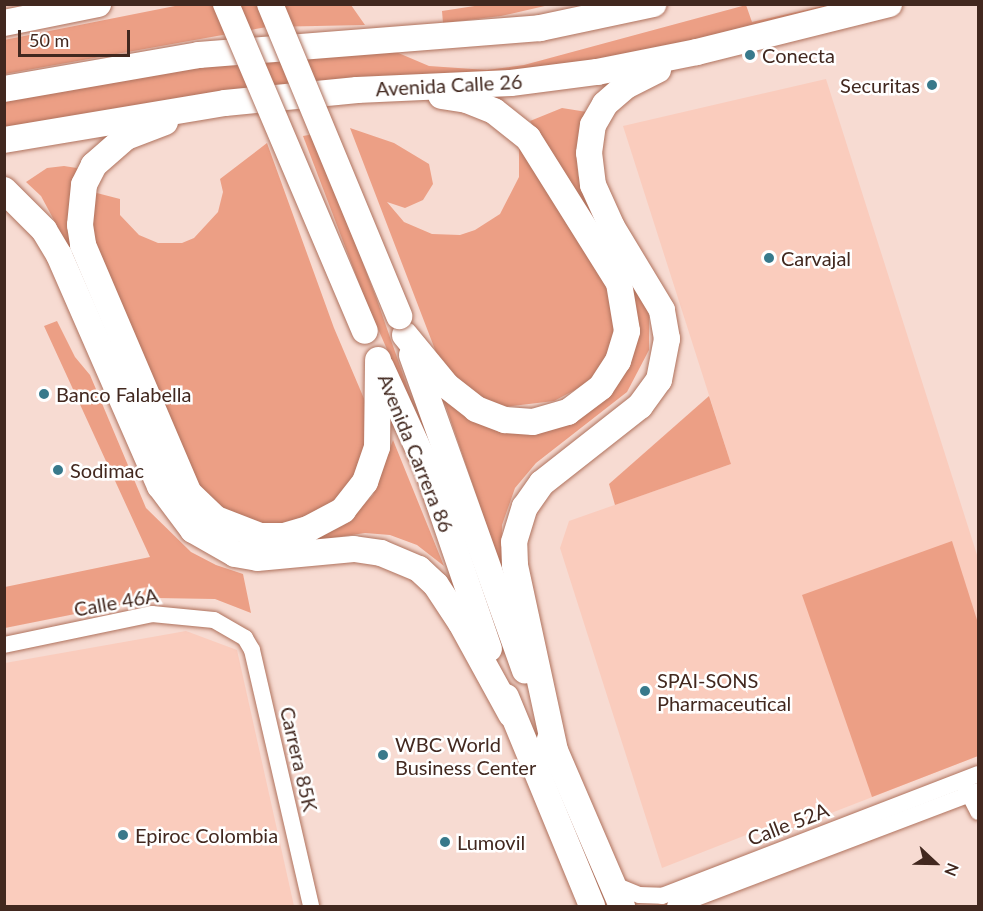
<!DOCTYPE html>
<html>
<head>
<meta charset="utf-8">
<style>
	body { margin:0 }
	#map { position:relative; width:983px; height:911px; overflow:hidden; background:#f7dbd2; font-family:Lato,sans-serif }
	div>[style] { position:absolute }
	.built>* { inset:0; background:#faccbd }
	.green>* { inset:0; background:#ec9f85 }
	.roads { filter:drop-shadow(0 0 2px #af725d) drop-shadow(0 0 2px #af725d) }
	.street>* { height:16px; margin:-8px; padding:0 8px; transform-origin:8px; border-radius:8px; background:#fff }
	.primary>* { height:26px; margin:-13px; padding:0 13px; transform-origin:13px; border-radius:13px; background:#fff }
	.bridges { filter:drop-shadow(0 0 2px #af725d) drop-shadow(0 0 2px #af725d) }
	.primary-bridge>* { height:26px; margin:-13px; padding:0 13px; transform-origin:13px; border-radius:13px; background:#fff }
	.dots>* { width:16px; height:16px; translate:-50% -50%; box-sizing:border-box; border:3px solid #fff; border-radius:50% }
	span { translate:-50% -50%; white-space:nowrap; text-align:center; line-height:1.15; -webkit-text-stroke:5px #fff; paint-order:stroke }
	.poi-label { font-size:20px; color:#42281f }
	.left { translate:0 -50%; text-align:left }
	.right { translate:-100% -50%; text-align:right }
	.street-label { font-size:20px; color:#42281f }
	.frame { position:absolute; inset:0; border:6px solid #42281f; pointer-events:none }
	.north { position:absolute; left:905px; top:833px; width:60px; height:60px; -webkit-text-stroke:4px #fff; paint-order:stroke; rotate:112deg; font-size:16px; font-weight:700; line-height:24px; text-align:center; color:#42281f }
	.north::after { content:''; display:block; margin:auto; width:21px; height:27px; background:#42281f; clip-path:polygon(50% 0,100% 100%,50% 72%,0 100%) }
	.scale { position:absolute; left:18px; top:30px; width:112px; height:27px; box-sizing:border-box; border:3px solid #42281f; border-top:0; padding-left:8px; font-size:18px; line-height:21px; white-space:nowrap; color:#42281f; -webkit-text-stroke:4px #fff; paint-order:stroke }
</style>
</head>
<body>
<div id="map">
	<div class="built">
		<i style="clip-path:polygon(826px 79px,978px 558px,978px 756px,772px 836px,769px 826px,662px 868px,560px 548px,569px 521px,731px 464px,623px 126px)"></i>
		<i style="clip-path:polygon(186px 631px,237px 650px,294px 906px,5px 906px,5px 663px)"></i>
	</div>
	<div class="green">
		<i style="clip-path:polygon(185px 4px,351px 5px,365px 25px,267px 27px,5px 74px,4px 40px)"></i>
		<i style="clip-path:polygon(481px 5px,549px 5px,501px 16px,443px 23px,442px 11px)"></i>
		<i style="clip-path:polygon(746px 5px,752px 22px,828px 5px,858px 5px,642px 57px,5px 132px,5px 99px,152px 71px,389px 49px,429px 66px,487px 70px,524px 65px)"></i>
		<i style="clip-path:polygon(562px 108px,587px 112px,577px 152px,578px 175px,596px 224px,530px 121px)"></i>
		<i style="clip-path:polygon(350px 128px,394px 143px,429px 164px,433px 184px,423px 200px,405px 208px,387px 202px,404px 222px,432px 234px,460px 235px,475px 230px,500px 214px,519px 177px,519px 145px,610px 278px,618px 316px,611px 353px,588px 383px,554px 401px,504px 407px,472px 395px,439px 360px)"></i>
		<i style="clip-path:polygon(314px 134px,377px 300px,423px 432px,365px 299px,303px 136px)"></i>
		<i style="clip-path:polygon(267px 143px,334px 328px,368px 408px,369px 425px,359px 470px,329px 507px,283px 524px,247px 524px,205px 501px,89px 250px,89px 191px,120px 199px,120px 215px,139px 235px,158px 243px,182px 243px,194px 238px,218px 212px,223px 192px,220px 179px)"></i>
		<i style="clip-path:polygon(64px 166px,83px 169px,70px 230px,76px 261px,41px 196px,26px 182px,47px 168px)"></i>
		<i style="clip-path:polygon(626px 268px,649px 312px,649px 350px,627px 392px,536px 463px,515px 488px,502px 525px,501px 567px,443px 398px,484px 423px,588px 408px,636px 312px)"></i>
		<i style="clip-path:polygon(57px 321px,75px 357px,90px 375px,146px 508px,191px 552px,216px 565px,243px 574px,251px 613px,215px 599px,155px 598px,5px 628px,5px 587px,150px 557px,44px 326px)"></i>
		<i style="clip-path:polygon(709px 396px,731px 464px,615px 505px,609px 484px)"></i>
		<i style="clip-path:polygon(393px 440px,444px 566px,417px 545px,390px 535px,365px 533px,312px 541px,344px 525px,373px 495px)"></i>
		<i style="clip-path:polygon(952px 541px,978px 623px,978px 756px,872px 797px,802px 595px)"></i>
	</div>
	<div class="roads">
		<div class="street">
			<i style="left:4px;top:645px;width:151px;rotate:-11.8deg"></i>
			<i style="left:152px;top:614px;width:62px;rotate:5.5deg"></i>
			<i style="left:214px;top:620px;width:36px;rotate:30deg"></i>
			<i style="left:245px;top:638px;width:14px;rotate:60deg"></i>
			<i style="left:252px;top:650px;width:263px;rotate:77deg"></i>
			<i style="left:965px;top:786px;width:29px;rotate:63deg"></i>
			<i style="left:612px;top:884px;width:29px;rotate:22deg"></i>
			<i style="left:639px;top:895px;width:23px;rotate:2deg"></i>
			<i style="left:662px;top:896px;width:339px;rotate:-21.1deg"></i>
			<i style="left:675px;top:906px;width:324px;rotate:-20.8deg"></i>
		</div>
		<div class="primary">
			<i style="left:4px;top:23px;width:96px;rotate:-11.4deg"></i>
			<i style="left:4px;top:89px;width:198px;rotate:-9.9deg"></i>
			<i style="left:199px;top:55px;width:342px;rotate:-4.5deg"></i>
			<i style="left:540px;top:28px;width:116px;rotate:-12deg"></i>
			<i style="left:165px;top:122px;width:42px;rotate:159deg"></i>
			<i style="left:126px;top:137px;width:43px;rotate:138.8deg"></i>
			<i style="left:94px;top:165px;width:22px;rotate:117deg"></i>
			<i style="left:84px;top:185px;width:40px;rotate:95.7deg"></i>
			<i style="left:80px;top:225px;width:20px;rotate:81deg"></i>
			<i style="left:83px;top:245px;width:270px;rotate:66.9deg"></i>
			<i style="left:189px;top:493px;width:37px;rotate:44deg"></i>
			<i style="left:216px;top:519px;width:47px;rotate:21.1deg"></i>
			<i style="left:260px;top:536px;width:24px"></i>
			<i style="left:284px;top:536px;width:25px;rotate:-16deg"></i>
			<i style="left:308px;top:529px;width:40px;rotate:-28deg"></i>
			<i style="left:343px;top:510px;width:36px;rotate:-52deg"></i>
			<i style="left:365px;top:482px;width:37px;rotate:-71deg"></i>
			<i style="left:377px;top:447px;width:87px;rotate:-89.3deg"></i>
			<i style="left:4px;top:140px;width:224px;rotate:-9.5deg"></i>
			<i style="left:225px;top:103px;width:133px;rotate:-5.6deg"></i>
			<i style="left:357px;top:90px;width:154px;rotate:-2.6deg"></i>
			<i style="left:511px;top:83px;width:87px;rotate:-7.3deg"></i>
			<i style="left:597px;top:72px;width:102px;rotate:-11.3deg"></i>
			<i style="left:697px;top:52px;width:198px;rotate:-14deg"></i>
			<i style="left:4px;top:190px;width:57px;rotate:45deg"></i>
			<i style="left:44px;top:230px;width:29px;rotate:59deg"></i>
			<i style="left:59px;top:255px;width:252px;rotate:66.4deg"></i>
			<i style="left:160px;top:486px;width:55px;rotate:53.1deg"></i>
			<i style="left:193px;top:530px;width:48px;rotate:29.7deg"></i>
			<i style="left:235px;top:554px;width:22px;rotate:10deg"></i>
			<i style="left:257px;top:558px;width:97px;rotate:-5.3deg"></i>
			<i style="left:354px;top:549px;width:27px;rotate:8deg"></i>
			<i style="left:381px;top:553px;width:41px;rotate:22.8deg"></i>
			<i style="left:419px;top:569px;width:23px;rotate:43deg"></i>
			<i style="left:436px;top:585px;width:45px;rotate:56.7deg"></i>
			<i style="left:461px;top:623px;width:104px;rotate:61.2deg"></i>
			<i style="left:405px;top:335px;width:66px;rotate:50.5deg"></i>
			<i style="left:447px;top:386px;width:37px;rotate:38deg"></i>
			<i style="left:476px;top:409px;width:31px;rotate:21deg"></i>
			<i style="left:505px;top:420px;width:28px;rotate:4deg"></i>
			<i style="left:533px;top:422px;width:36px;rotate:-16deg"></i>
			<i style="left:568px;top:412px;width:41px;rotate:-37.1deg"></i>
			<i style="left:601px;top:387px;width:31px;rotate:-57deg"></i>
			<i style="left:618px;top:361px;width:31px;rotate:-73deg"></i>
			<i style="left:627px;top:331px;width:49px;rotate:-99.5deg"></i>
			<i style="left:619px;top:283px;width:171px;rotate:-122.1deg"></i>
			<i style="left:528px;top:138px;width:43px;rotate:-141.5deg"></i>
			<i style="left:494px;top:111px;width:29px;rotate:-158deg"></i>
			<i style="left:467px;top:100px;width:26px;rotate:-171deg"></i>
			<i style="left:412px;top:355px;width:335px;rotate:70.3deg"></i>
			<i style="left:381px;top:367px;width:111px;rotate:65.5deg"></i>
			<i style="left:427px;top:468px;width:191px;rotate:71.1deg"></i>
			<i style="left:506px;top:697px;width:226px;rotate:67.6deg"></i>
			<i style="left:550px;top:739px;width:182px;rotate:66.7deg"></i>
			<i style="left:556px;top:755px;width:194px;rotate:-102.2deg"></i>
			<i style="left:515px;top:565px;width:23px;rotate:-92deg"></i>
			<i style="left:514px;top:542px;width:37px;rotate:-73deg"></i>
			<i style="left:525px;top:507px;width:29px;rotate:-55deg"></i>
			<i style="left:542px;top:483px;width:125px;rotate:-38.2deg"></i>
			<i style="left:640px;top:406px;width:32px;rotate:-54deg"></i>
			<i style="left:659px;top:380px;width:42px;rotate:-79deg"></i>
			<i style="left:667px;top:339px;width:29px;rotate:-100deg"></i>
			<i style="left:662px;top:310px;width:97px;rotate:-121.1deg"></i>
			<i style="left:612px;top:227px;width:46px;rotate:-114.3deg"></i>
			<i style="left:593px;top:185px;width:32px;rotate:-97deg"></i>
			<i style="left:589px;top:153px;width:28px;rotate:-82deg"></i>
			<i style="left:593px;top:125px;width:24px;rotate:-60deg"></i>
			<i style="left:605px;top:104px;width:28px;rotate:-41deg"></i>
			<i style="left:626px;top:86px;width:36px;rotate:-27deg"></i>
		</div>
	</div>
	<div class="bridges">
		<div class="primary-bridge">
			<i style="left:226px;top:4px;width:355px;rotate:67deg"></i>
			<i style="left:270px;top:4px;width:338px;rotate:67.5deg"></i>
		</div>
	</div>
	<div class="dots">
		<i style="left:750px;top:55px;background:#38798b"></i>
		<i style="left:932px;top:85px;background:#38798b"></i>
		<i style="left:769px;top:258px;background:#38798b"></i>
		<i style="left:44px;top:394px;background:#38798b"></i>
		<i style="left:58px;top:470px;background:#38798b"></i>
		<i style="left:645px;top:691px;background:#38798b"></i>
		<i style="left:383px;top:755px;background:#38798b"></i>
		<i style="left:123px;top:835px;background:#38798b"></i>
		<i style="left:445px;top:842px;background:#38798b"></i>
	</div>
	<div class="poi-label">
		<span class="left" style="left:762px;top:55px">Conecta</span>
		<span class="right" style="left:920px;top:85px">Securitas</span>
		<span class="left" style="left:781px;top:258px">Carvajal</span>
		<span class="left" style="left:56px;top:394px">Banco Falabella</span>
		<span class="left" style="left:70px;top:470px">Sodimac</span>
		<span class="left" style="left:657px;top:692px">SPAI-SONS<br>Pharmaceutical</span>
		<span class="left" style="left:395px;top:756px">WBC World<br>Business Center</span>
		<span class="left" style="left:135px;top:835px">Epiroc Colombia</span>
		<span class="left" style="left:457px;top:842px">Lumovil</span>
	</div>
	<div class="street-label">
		<span style="left:449px;top:85px;rotate:-3deg">Avenida Calle 26</span>
		<span style="left:416px;top:453px;rotate:68deg">Avenida Carrera 86</span>
		<span style="left:116px;top:602px;rotate:-10deg">Calle 46A</span>
		<span style="left:299px;top:759px;rotate:77deg">Carrera 85K</span>
		<span style="left:788px;top:824px;rotate:-21deg">Calle 52A</span>
	</div>
	<div class="frame"></div>
	<div class="north">N</div>
	<div class="scale">50 m</div>
</div>
</body>
</html>
